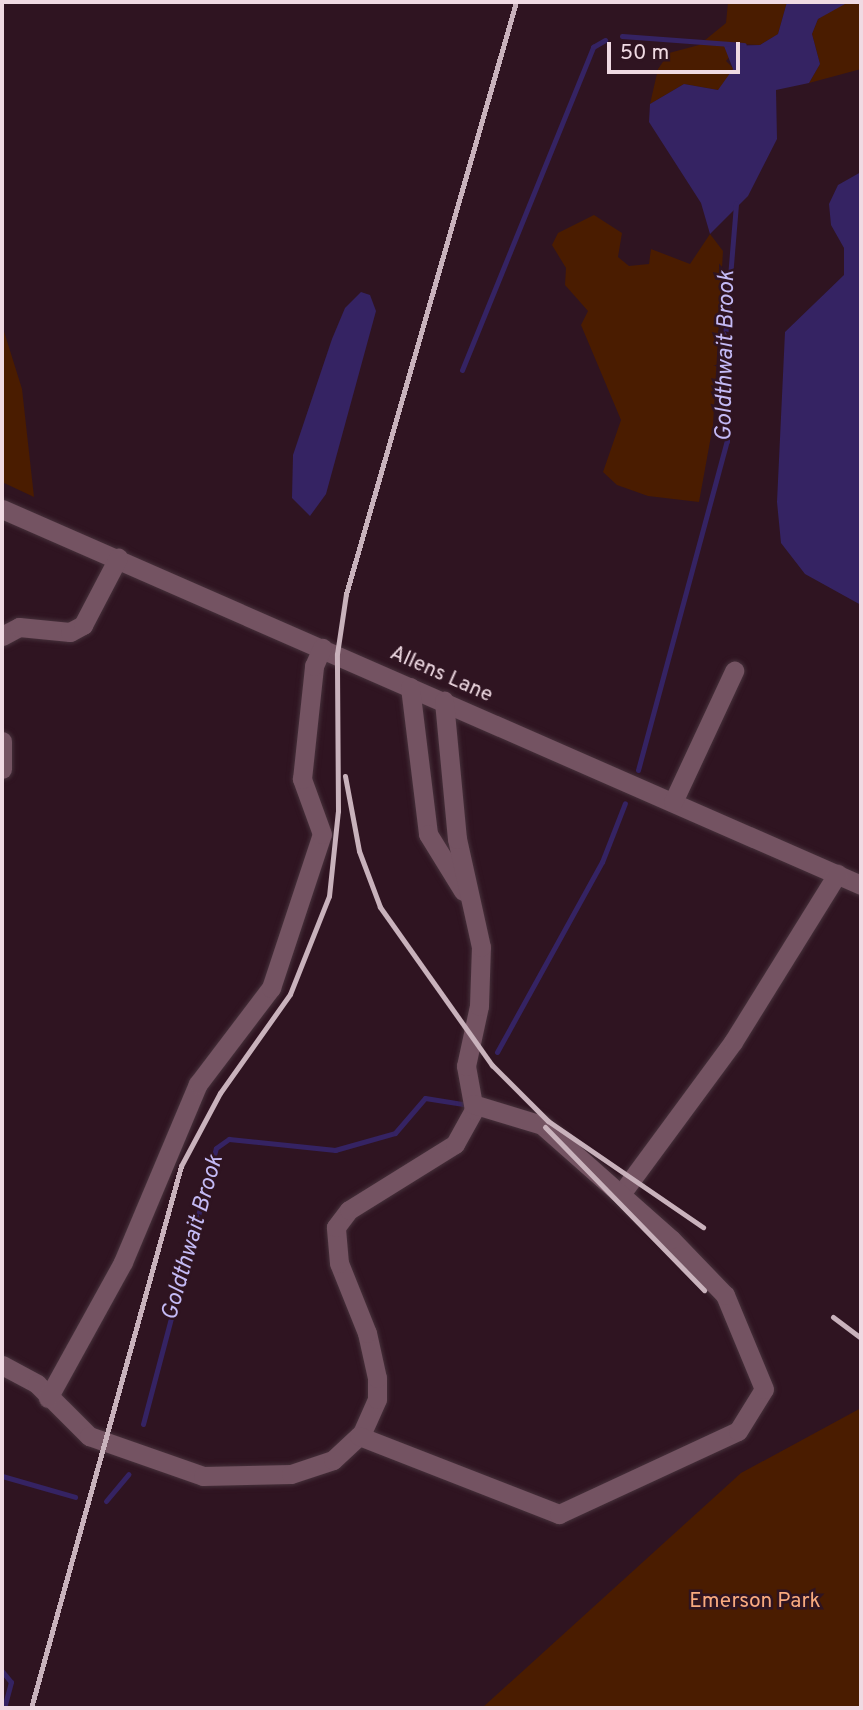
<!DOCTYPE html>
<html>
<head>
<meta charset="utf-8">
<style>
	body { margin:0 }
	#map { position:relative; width:863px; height:1710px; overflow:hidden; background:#2f1421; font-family:Overpass,sans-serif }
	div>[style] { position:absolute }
	.green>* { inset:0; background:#4a1c00 }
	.water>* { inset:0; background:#352363 }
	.stream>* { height:5px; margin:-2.5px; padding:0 2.5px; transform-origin:2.5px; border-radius:2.5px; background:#352363 }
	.roads { filter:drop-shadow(0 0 2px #46313b) drop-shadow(0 0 2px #46313b) }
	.minor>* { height:19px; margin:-9.5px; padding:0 9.5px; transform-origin:9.5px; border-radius:9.5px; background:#745362 }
	.rail>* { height:5px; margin:-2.5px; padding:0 2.5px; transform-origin:2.5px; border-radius:2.5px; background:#c9b2bc }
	span { translate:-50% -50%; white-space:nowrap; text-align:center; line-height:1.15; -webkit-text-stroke:5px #2f1421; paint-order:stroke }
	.street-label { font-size:21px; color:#efdae3 }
	.park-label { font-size:21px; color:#f9aa7f }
	.water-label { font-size:23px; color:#c4baf5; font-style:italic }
	.frame { position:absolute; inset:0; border:4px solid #efdae3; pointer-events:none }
	.scale { position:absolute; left:607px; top:42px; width:133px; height:32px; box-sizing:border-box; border:4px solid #efdae3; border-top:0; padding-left:9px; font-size:21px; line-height:24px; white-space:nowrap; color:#efdae3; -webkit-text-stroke:5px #2f1421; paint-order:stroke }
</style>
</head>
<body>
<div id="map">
	<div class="green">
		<i style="clip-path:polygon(728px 2px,787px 2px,778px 34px,760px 45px,740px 44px,726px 61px,734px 69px,728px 83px,718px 90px,684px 84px,650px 104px,658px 69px,669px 53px,699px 45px,726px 23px)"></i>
		<i style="clip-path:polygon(844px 2px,861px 2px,861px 69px,809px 83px,820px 64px,812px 34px,818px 19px)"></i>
		<i style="clip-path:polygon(594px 215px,622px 233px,618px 257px,629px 266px,649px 264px,651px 249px,690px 264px,710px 234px,723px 251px,713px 425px,699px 502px,648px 496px,617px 485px,603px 472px,621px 420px,581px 325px,588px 311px,565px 285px,566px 268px,552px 245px,558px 233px)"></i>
		<i style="clip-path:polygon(2px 325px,22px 389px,34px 497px,2px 482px)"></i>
		<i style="clip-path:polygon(861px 1408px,861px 1708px,482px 1708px,741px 1473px)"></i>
	</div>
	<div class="water">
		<i style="clip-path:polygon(787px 2px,845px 4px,818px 19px,812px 34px,820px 64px,809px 83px,776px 90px,777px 139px,748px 196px,710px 234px,701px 203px,649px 122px,650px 104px,684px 84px,718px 90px,733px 69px,724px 46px,760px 45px,778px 34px)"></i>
		<i style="clip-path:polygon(861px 172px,861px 605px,805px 574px,781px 543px,777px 502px,785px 332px,844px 275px,844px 248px,831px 225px,829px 204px,838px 185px)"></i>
		<i style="clip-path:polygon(361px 292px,370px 295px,376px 311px,326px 494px,310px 516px,292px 498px,293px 455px,332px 339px,345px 308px)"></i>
	</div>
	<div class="stream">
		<i style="left:622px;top:36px;width:122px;rotate:4.2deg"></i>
		<i style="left:462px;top:370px;width:349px;rotate:-67.9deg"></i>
		<i style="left:593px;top:47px;width:14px;rotate:-30deg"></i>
		<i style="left:638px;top:770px;width:341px;rotate:-74.9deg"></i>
		<i style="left:727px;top:441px;width:91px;rotate:-91.9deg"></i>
		<i style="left:724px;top:350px;width:147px;rotate:-85.3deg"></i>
		<i style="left:497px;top:1052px;width:217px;rotate:-61.1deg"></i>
		<i style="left:602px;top:862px;width:63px;rotate:-68.7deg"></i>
		<i style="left:143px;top:1424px;width:285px;rotate:-75.2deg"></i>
		<i style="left:216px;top:1148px;width:16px;rotate:-35deg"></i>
		<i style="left:229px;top:1139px;width:107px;rotate:5.9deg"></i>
		<i style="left:335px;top:1150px;width:62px;rotate:-15.8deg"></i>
		<i style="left:395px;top:1133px;width:46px;rotate:-49.4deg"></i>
		<i style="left:425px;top:1098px;width:39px;rotate:9deg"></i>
		<i style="left:2px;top:1476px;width:76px;rotate:16deg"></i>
		<i style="left:106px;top:1501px;width:35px;rotate:-50deg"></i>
		<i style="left:2px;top:1671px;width:14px;rotate:51deg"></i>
		<i style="left:11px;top:1682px;width:27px;rotate:105deg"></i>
	</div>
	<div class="roads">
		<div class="minor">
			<i style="left:2px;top:509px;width:938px;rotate:23.64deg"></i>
			<i style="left:2px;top:636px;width:19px;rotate:-28deg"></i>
			<i style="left:19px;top:627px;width:51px;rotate:5.6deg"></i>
			<i style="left:70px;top:632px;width:15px;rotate:-28deg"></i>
			<i style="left:83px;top:625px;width:76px;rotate:-62.4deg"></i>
			<i style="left:410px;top:687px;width:148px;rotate:83deg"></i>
			<i style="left:428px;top:834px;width:67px;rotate:58.4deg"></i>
			<i style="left:2px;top:741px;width:28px;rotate:90deg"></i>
			<i style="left:673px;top:802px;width:145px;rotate:-65deg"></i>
			<i style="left:621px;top:1194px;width:189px;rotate:-53.6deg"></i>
			<i style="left:733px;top:1042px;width:198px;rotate:-58.2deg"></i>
			<i style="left:2px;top:1365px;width:40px;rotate:28deg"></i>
			<i style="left:37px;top:1384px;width:74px;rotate:45deg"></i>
			<i style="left:89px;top:1436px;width:121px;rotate:19.3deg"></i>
			<i style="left:203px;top:1476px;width:88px;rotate:-1.3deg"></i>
			<i style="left:291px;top:1474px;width:44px;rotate:-18.4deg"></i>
			<i style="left:333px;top:1460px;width:40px;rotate:-43deg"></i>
			<i style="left:362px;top:1433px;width:37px;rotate:-66deg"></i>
			<i style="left:377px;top:1399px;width:21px;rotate:-90deg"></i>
			<i style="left:377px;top:1378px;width:46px;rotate:-102.5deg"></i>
			<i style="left:367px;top:1333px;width:75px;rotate:-111.8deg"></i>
			<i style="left:339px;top:1263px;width:36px;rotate:-95deg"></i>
			<i style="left:336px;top:1227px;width:21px;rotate:-53deg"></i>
			<i style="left:349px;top:1210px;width:125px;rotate:-31.9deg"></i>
			<i style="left:455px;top:1144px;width:39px;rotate:-61deg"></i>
			<i style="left:474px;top:1110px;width:45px;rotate:-100.3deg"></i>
			<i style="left:466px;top:1066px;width:61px;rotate:-77.8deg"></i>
			<i style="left:479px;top:1006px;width:59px;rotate:-88.1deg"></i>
			<i style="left:481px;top:947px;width:111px;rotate:-102.5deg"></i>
			<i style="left:457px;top:839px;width:139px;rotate:-95.4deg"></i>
			<i style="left:48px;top:1398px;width:155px;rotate:-61.1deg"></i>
			<i style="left:123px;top:1262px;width:193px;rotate:-67.2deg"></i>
			<i style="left:198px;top:1084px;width:121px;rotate:-52.8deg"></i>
			<i style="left:271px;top:988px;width:162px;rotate:-71.7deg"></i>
			<i style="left:322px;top:834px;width:59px;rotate:-110deg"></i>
			<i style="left:302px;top:779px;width:114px;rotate:-83.9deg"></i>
			<i style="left:314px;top:666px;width:20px;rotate:-66deg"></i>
			<i style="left:359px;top:1436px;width:215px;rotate:21.3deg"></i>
			<i style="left:559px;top:1514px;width:197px;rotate:-24.9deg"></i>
			<i style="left:738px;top:1431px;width:49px;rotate:-58.2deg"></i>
			<i style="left:764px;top:1389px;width:102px;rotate:-112.5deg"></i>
			<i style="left:725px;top:1295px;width:78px;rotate:-134deg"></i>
			<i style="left:671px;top:1239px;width:172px;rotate:-138.5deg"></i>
			<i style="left:542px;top:1125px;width:72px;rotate:-163.1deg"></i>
		</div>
	</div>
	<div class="rail">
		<i style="left:345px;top:776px;width:76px;rotate:79.4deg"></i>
		<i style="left:359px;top:851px;width:60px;rotate:69.4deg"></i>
		<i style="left:380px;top:907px;width:194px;rotate:54.7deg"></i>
		<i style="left:492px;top:1065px;width:79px;rotate:45deg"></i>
		<i style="left:548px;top:1121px;width:188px;rotate:34.4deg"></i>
		<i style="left:545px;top:1127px;width:228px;rotate:45.7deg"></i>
		<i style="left:833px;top:1317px;width:35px;rotate:37deg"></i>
		<i style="left:31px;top:1708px;width:562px;rotate:-74.53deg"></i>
		<i style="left:181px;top:1166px;width:83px;rotate:-61.9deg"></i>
		<i style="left:220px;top:1093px;width:121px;rotate:-54.7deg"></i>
		<i style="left:290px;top:994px;width:105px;rotate:-68.3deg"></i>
		<i style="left:329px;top:896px;width:85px;rotate:-84deg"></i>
		<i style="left:338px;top:811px;width:157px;rotate:-90.4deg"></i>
		<i style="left:337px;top:654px;width:61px;rotate:-81.5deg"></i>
		<i style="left:346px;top:594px;width:616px;rotate:-73.98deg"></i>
	</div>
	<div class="street-label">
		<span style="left:441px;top:675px;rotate:24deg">Allens Lane</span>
	</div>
	<div class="park-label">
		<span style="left:755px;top:1602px">Emerson Park</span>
	</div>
	<div class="water-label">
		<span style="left:727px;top:356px;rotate:-89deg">Goldthwait Brook</span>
		<span style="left:194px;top:1238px;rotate:-74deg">Goldthwait Brook</span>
	</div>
	<div class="frame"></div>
	<div class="scale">50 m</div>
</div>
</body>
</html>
